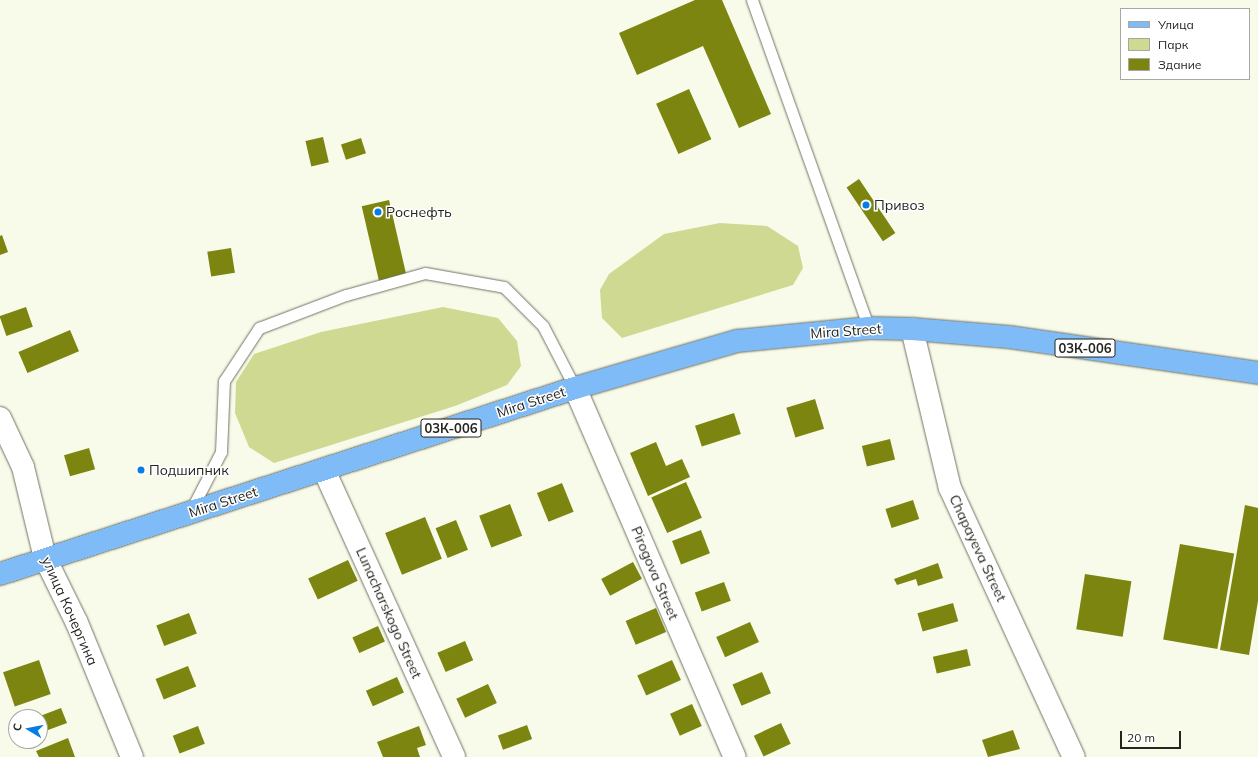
<!DOCTYPE html>
<html>
<head>
<meta charset="utf-8">
<style>
	body { margin:0 }
	#map { position:relative; width:1258px; height:757px; overflow:hidden; background:#f8fbea; font-family:Mulish,sans-serif }
	div>[style] { position:absolute }
	.green>* { inset:0; background:#cfd992 }
	.building>* { inset:0; background:#7b8510; transform-origin:0 0 }
	.roads { filter:drop-shadow(0 0 1px #717364) drop-shadow(0 0 1px #717364) }
	.service>* { height:11px; margin:-5.5px; padding:0 5.5px; transform-origin:5.5px; border-radius:5.5px; background:#fff }
	.minor>* { height:22px; margin:-11px; padding:0 11px; transform-origin:11px; border-radius:11px; background:#fff }
	.primary>* { height:22px; margin:-11px; padding:0 11px; transform-origin:11px; border-radius:11px; background:#7fbbf6 }
	.dots>* { width:11px; height:11px; translate:-50% -50%; box-sizing:border-box; border:2px solid #fff; border-radius:50% }
	span { translate:-50% -50%; white-space:nowrap; text-align:center; line-height:1.15; -webkit-text-stroke:3px #fff; paint-order:stroke }
	.shield-label span { padding:1px 3px; background:#fff; border:1px solid; border-radius:3px; -webkit-text-stroke-width:0 }
	.shield-label { font-size:13px; color:#24251f; font-weight:700 }
	.poi-label { font-size:14px; color:#24251f }
	.left { translate:0 -50%; text-align:left }
	.street-label { font-size:14px; color:#24251f }
	.legend { position:absolute; left:1120px; top:8px; width:130px; height:72px; box-sizing:border-box; background:#fff; border:1px solid #a7a8a5; margin:0; padding:5px 7px; list-style:none; font-size:12px; color:#24251f }
	.legend li { display:flex; align-items:center; gap:8px; height:20px }
	.legend b { width:20px; border:1px solid #a7a8a5 }
	.north { position:absolute; left:8px; top:709px; width:40px; height:40px; box-sizing:border-box; background:#fff; border:1px solid #a7a8a5; border-radius:50%; rotate:280deg; font-size:11px; font-weight:700; line-height:16px; text-align:center; color:#24251f }
	.north::after { content:''; display:block; margin:auto; width:14px; height:18px; background:#047ee5; clip-path:polygon(50% 0,100% 100%,50% 72%,0 100%) }
	.scale { position:absolute; left:1120px; top:731px; width:61px; height:18px; box-sizing:border-box; border:2px solid #24251f; border-top:0; padding-left:5px; font-size:12px; line-height:14px; white-space:nowrap; color:#24251f; -webkit-text-stroke:3px #fff; paint-order:stroke }
</style>
</head>
<body>
<div id="map">
	<div class="green">
		<i style="clip-path:polygon(720px 223px,767px 226px,798px 246px,803px 268px,793px 285px,622px 338px,602px 318px,600px 290px,609px 274px,664px 234px)"></i>
		<i style="clip-path:polygon(443px 307px,498px 318px,517px 341px,521px 366px,507px 385px,455px 406px,274px 463px,249px 447px,235px 413px,236px 382px,254px 354px,321px 332px)"></i>
	</div>
	<div class="building">
		<i style="clip-path:polygon(695px 0,722px 0,771px 114px,739px 128px,703px 46px,637px 75px,619px 33px)"></i>
		<i style="left:689px;top:89px;width:55px;height:36px;rotate:66deg"></i>
		<i style="left:323px;top:137px;width:26px;height:18px;rotate:77deg"></i>
		<i style="left:361px;top:138px;width:16px;height:21px;rotate:72deg"></i>
		<i style="left:859px;top:179px;width:65px;height:15px;rotate:56deg"></i>
		<i style="left:389px;top:200px;width:86px;height:28px;rotate:77deg"></i>
		<i style="clip-path:polygon(2px 235px,8px 252px,0 255px,0 236px)"></i>
		<i style="left:231px;top:248px;width:25px;height:24px;rotate:81deg"></i>
		<i style="left:26px;top:307px;width:21px;height:28px;rotate:71deg"></i>
		<i style="left:70px;top:330px;width:23px;height:56px;rotate:67deg"></i>
		<i style="left:815px;top:399px;width:31px;height:30px;rotate:73deg"></i>
		<i style="left:734px;top:413px;width:22px;height:41px;rotate:72deg"></i>
		<i style="left:890px;top:439px;width:21px;height:29px;rotate:76deg"></i>
		<i style="clip-path:polygon(656px 442px,666px 466px,682px 459px,690px 477px,648px 496px,630px 453px)"></i>
		<i style="left:89px;top:448px;width:22px;height:26px;rotate:74deg"></i>
		<i style="left:686px;top:482px;width:39px;height:38px;rotate:66deg"></i>
		<i style="left:562px;top:483px;width:31px;height:27px;rotate:68deg"></i>
		<i style="left:913px;top:500px;width:20px;height:29px;rotate:72deg"></i>
		<i style="left:510px;top:504px;width:34px;height:33px;rotate:69deg"></i>
		<i style="clip-path:polygon(1245px 505px,1258px 508px,1258px 601px,1249px 655px,1220px 650px)"></i>
		<i style="left:425px;top:517px;width:45px;height:43px;rotate:68deg"></i>
		<i style="left:456px;top:520px;width:32px;height:22px;rotate:68deg"></i>
		<i style="left:701px;top:530px;width:25px;height:31px;rotate:69deg"></i>
		<i style="left:1180px;top:544px;width:55px;height:97px;rotate:10deg"></i>
		<i style="left:348px;top:560px;width:23px;height:44px;rotate:65deg"></i>
		<i style="left:633px;top:562px;width:19px;height:36px;rotate:62deg"></i>
		<i style="clip-path:polygon(938px 563px,943px 578px,918px 586px,916px 579px,897px 585px,894px 579px)"></i>
		<i style="left:1085px;top:574px;width:47px;height:56px;rotate:9deg"></i>
		<i style="left:724px;top:582px;width:20px;height:31px;rotate:70deg"></i>
		<i style="left:953px;top:603px;width:19px;height:37px;rotate:74deg"></i>
		<i style="left:656px;top:608px;width:26px;height:33px;rotate:67deg"></i>
		<i style="left:189px;top:613px;width:22px;height:35px;rotate:69deg"></i>
		<i style="left:750px;top:622px;width:22px;height:37px;rotate:66deg"></i>
		<i style="left:378px;top:626px;width:17px;height:28px;rotate:66deg"></i>
		<i style="left:465px;top:641px;width:21px;height:30px;rotate:67deg"></i>
		<i style="left:967px;top:649px;width:17px;height:35px;rotate:77deg"></i>
		<i style="left:39px;top:660px;width:36px;height:38px;rotate:71deg"></i>
		<i style="left:672px;top:660px;width:22px;height:38px;rotate:66deg"></i>
		<i style="left:188px;top:666px;width:22px;height:35px;rotate:68deg"></i>
		<i style="left:762px;top:672px;width:23px;height:32px;rotate:67deg"></i>
		<i style="left:397px;top:677px;width:17px;height:34px;rotate:66deg"></i>
		<i style="left:488px;top:684px;width:21px;height:35px;rotate:65deg"></i>
		<i style="left:692px;top:704px;width:24px;height:24px;rotate:66deg"></i>
		<i style="clip-path:polygon(61px 708px,67px 723px,40px 733px,40px 716px)"></i>
		<i style="left:781px;top:723px;width:23px;height:30px;rotate:65deg"></i>
		<i style="left:527px;top:725px;width:15px;height:31px;rotate:70deg"></i>
		<i style="left:198px;top:726px;width:19px;height:27px;rotate:69deg"></i>
		<i style="clip-path:polygon(419px 726px,426px 745px,417px 748px,420px 757px,383px 757px,377px 742px)"></i>
		<i style="clip-path:polygon(1013px 730px,1020px 749px,988px 757px,982px 740px)"></i>
		<i style="clip-path:polygon(68px 738px,75px 757px,39px 757px,36px 751px)"></i>
	</div>
	<div class="roads">
		<div class="service">
			<i style="left:752px;top:0;width:348px;rotate:70.4deg"></i>
			<i style="left:190px;top:512px;width:68px;rotate:-62.7deg"></i>
			<i style="left:221px;top:452px;width:71px;rotate:-87.6deg"></i>
			<i style="left:224px;top:381px;width:64px;rotate:-56.6deg"></i>
			<i style="left:259px;top:328px;width:93px;rotate:-20.8deg"></i>
			<i style="left:346px;top:295px;width:82px;rotate:-15.6deg"></i>
			<i style="left:425px;top:273px;width:80px;rotate:10deg"></i>
			<i style="left:504px;top:287px;width:55px;rotate:45deg"></i>
			<i style="left:543px;top:326px;width:70px;rotate:62.7deg"></i>
		</div>
		<div class="minor">
			<i style="left:912px;top:329px;width:163px;rotate:76.6deg"></i>
			<i style="left:950px;top:488px;width:296px;rotate:65.3deg"></i>
			<i style="left:575px;top:388px;width:402px;rotate:66.6deg"></i>
			<i style="left:0;top:418px;width:54px;rotate:64.9deg"></i>
			<i style="left:23px;top:467px;width:94px;rotate:76.4deg"></i>
			<i style="left:45px;top:558px;width:72px;rotate:63.8deg"></i>
			<i style="left:77px;top:623px;width:145px;rotate:67.7deg"></i>
			<i style="left:324px;top:470px;width:315px;rotate:65.6deg"></i>
		</div>
		<div class="primary">
			<i style="left:0;top:574px;width:604px;rotate:-17.93deg"></i>
			<i style="left:575px;top:388px;width:169px;rotate:-16.2deg"></i>
			<i style="left:737px;top:341px;width:133px;rotate:-5.6deg"></i>
			<i style="left:869px;top:328px;width:43px;rotate:1.3deg"></i>
			<i style="left:912px;top:329px;width:97px;rotate:4.7deg"></i>
			<i style="left:1009px;top:337px;width:252px;rotate:8.2deg"></i>
		</div>
	</div>
	<div class="dots">
		<i style="left:866px;top:205px;background:#047ee5"></i>
		<i style="left:378px;top:212px;background:#047ee5"></i>
		<i style="left:141px;top:470px;background:#047ee5"></i>
	</div>
	<div class="shield-label">
		<span style="left:1085px;top:348px">03К-006</span>
		<span style="left:451px;top:428px">03К-006</span>
	</div>
	<div class="poi-label">
		<span class="left" style="left:874px;top:205px">Привоз</span>
		<span class="left" style="left:386px;top:212px">Роснефть</span>
		<span class="left" style="left:149px;top:470px">Подшипник</span>
	</div>
	<div class="street-label">
		<span style="left:846px;top:331px;rotate:-4deg">Mira Street</span>
		<span style="left:531px;top:402px;rotate:-18deg">Mira Street</span>
		<span style="left:223px;top:502px;rotate:-18deg">Mira Street</span>
		<span style="left:978px;top:548px;rotate:65deg">Chapayeva Street</span>
		<span style="left:655px;top:573px;rotate:67deg">Pirogova Street</span>
		<span style="left:70px;top:611px;rotate:66deg">улица Кочергина</span>
		<span style="left:389px;top:613px;rotate:66deg">Lunacharskogo Street</span>
	</div>
	<ul class="legend">
	<li><b style="height:5px;background:#7fbbf6"></b>Улица</li>
	<li><b style="height:11px;background:#cfd992"></b>Парк</li>
	<li><b style="height:11px;background:#7b8510"></b>Здание</li>
	</ul>
	<div class="north">С</div>
	<div class="scale">20 m</div>
</div>
</body>
</html>
